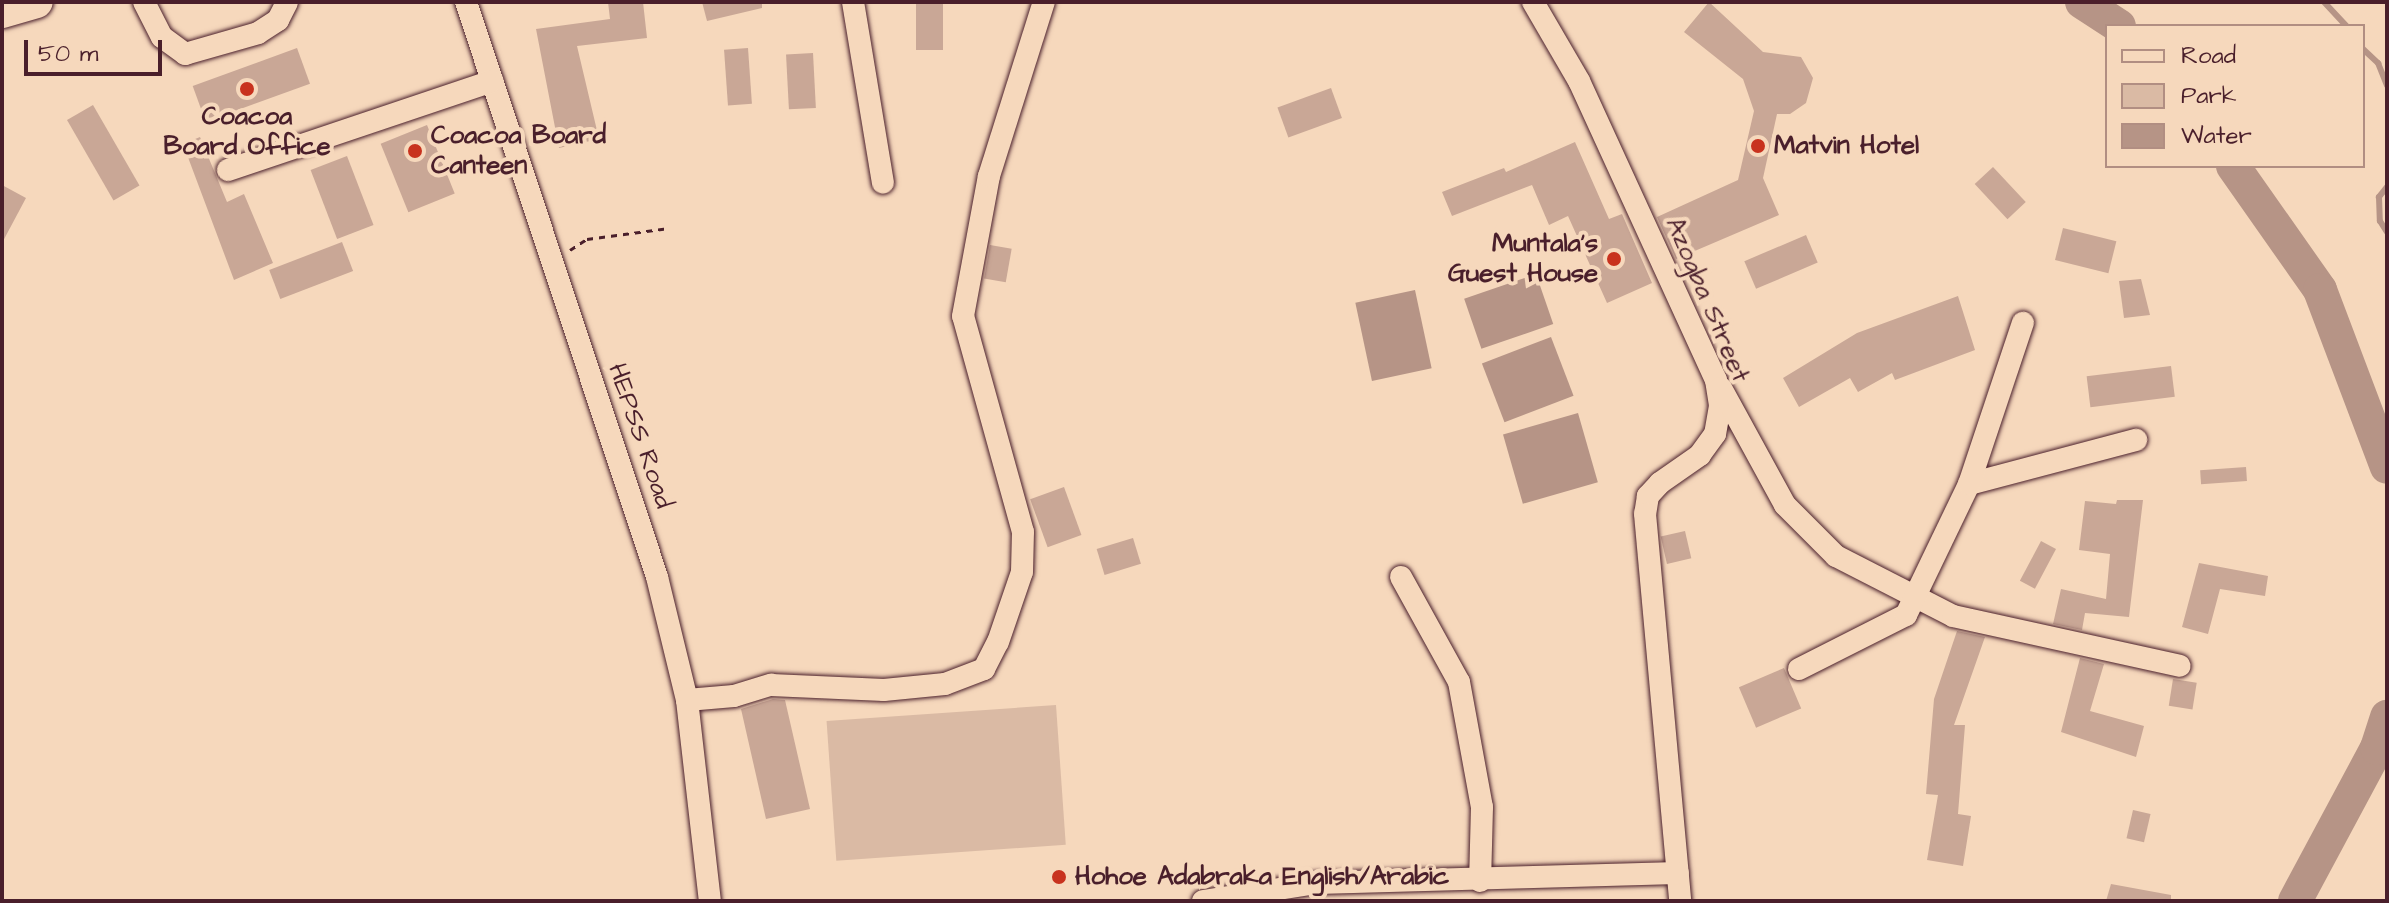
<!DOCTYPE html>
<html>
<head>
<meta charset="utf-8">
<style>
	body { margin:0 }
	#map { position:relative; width:2389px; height:903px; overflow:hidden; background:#f6d8bc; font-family:"Architects Daughter",sans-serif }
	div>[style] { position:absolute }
	.green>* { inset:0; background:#dabaa4; transform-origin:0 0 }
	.water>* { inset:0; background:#b69486; transform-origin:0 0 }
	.stream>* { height:6px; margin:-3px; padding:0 3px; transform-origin:3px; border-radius:3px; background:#b69486 }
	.river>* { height:34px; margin:-17px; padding:0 17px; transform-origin:17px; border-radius:17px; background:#b69486 }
	.building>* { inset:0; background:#c9a796; transform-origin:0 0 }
	.path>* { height:3px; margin-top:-1.5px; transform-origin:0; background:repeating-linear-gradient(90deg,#4a1f2b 0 6px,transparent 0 12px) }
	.roads { filter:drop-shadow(0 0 2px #4a1f2b) drop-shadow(0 0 2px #4a1f2b) }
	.minor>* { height:22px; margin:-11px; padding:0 11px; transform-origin:11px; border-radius:11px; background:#f6d8bc }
	.highway>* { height:32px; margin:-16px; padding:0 16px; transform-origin:16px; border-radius:16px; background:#f6d8bc }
	.dots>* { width:22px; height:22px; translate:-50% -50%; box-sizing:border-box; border:4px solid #f6d8bc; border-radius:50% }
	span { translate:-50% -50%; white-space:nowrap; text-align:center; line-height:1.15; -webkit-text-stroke:8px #f6d8bc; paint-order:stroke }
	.poi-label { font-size:26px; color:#4a1f2b; font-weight:700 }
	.left { translate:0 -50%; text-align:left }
	.right { translate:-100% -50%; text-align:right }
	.street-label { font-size:26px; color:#4a1f2b }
	.frame { position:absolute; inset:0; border:4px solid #4a1f2b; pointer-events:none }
	.legend { position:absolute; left:2105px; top:24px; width:260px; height:144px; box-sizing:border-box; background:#f6d8bc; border:2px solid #b18e82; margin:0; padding:10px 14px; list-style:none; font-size:24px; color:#4a1f2b }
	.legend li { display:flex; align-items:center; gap:16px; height:40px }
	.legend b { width:40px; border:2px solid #b18e82 }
	.scale { position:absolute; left:24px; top:40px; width:138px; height:36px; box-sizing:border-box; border:4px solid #4a1f2b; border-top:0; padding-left:10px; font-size:24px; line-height:28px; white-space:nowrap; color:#4a1f2b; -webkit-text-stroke:6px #f6d8bc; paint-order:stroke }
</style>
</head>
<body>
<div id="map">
	<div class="green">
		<i style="left:1056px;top:705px;width:140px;height:230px;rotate:86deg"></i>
	</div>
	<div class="water">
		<i style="left:1536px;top:274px;width:53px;height:76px;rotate:71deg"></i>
		<i style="left:1415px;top:290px;width:80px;height:61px;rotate:78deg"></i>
		<i style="left:1551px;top:337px;width:63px;height:74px;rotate:69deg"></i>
		<i style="left:1578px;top:413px;width:72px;height:78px;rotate:74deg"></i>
	</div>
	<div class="stream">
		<i style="left:2324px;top:2px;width:33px;rotate:47deg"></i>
		<i style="left:2363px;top:49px;width:21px;rotate:43deg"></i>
		<i style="left:2378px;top:63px;width:24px;rotate:68deg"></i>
		<i style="left:2387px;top:187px;width:13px;rotate:129deg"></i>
		<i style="left:2379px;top:197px;width:24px;rotate:88deg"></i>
		<i style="left:2380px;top:221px;width:13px;rotate:58deg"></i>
	</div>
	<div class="river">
		<i style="left:2082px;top:2px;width:44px;rotate:33deg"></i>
		<i style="left:2233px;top:166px;width:151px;rotate:54.9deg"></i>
		<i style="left:2320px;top:290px;width:189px;rotate:69.3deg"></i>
		<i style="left:2295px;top:901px;width:174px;rotate:-61.8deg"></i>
		<i style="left:2377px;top:748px;width:33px;rotate:-72deg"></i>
	</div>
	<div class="building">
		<i style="clip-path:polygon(608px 2px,643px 2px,647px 38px,577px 46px,599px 139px,559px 148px,536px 29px,610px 19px)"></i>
		<i style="clip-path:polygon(702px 2px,762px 2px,762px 8px,707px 21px)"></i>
		<i style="left:916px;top:2px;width:27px;height:48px"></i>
		<i style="clip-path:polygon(1709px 2px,1763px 52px,1801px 57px,1813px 78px,1806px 103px,1790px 114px,1777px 114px,1763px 178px,1779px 215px,1676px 259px,1657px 217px,1738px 180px,1754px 111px,1743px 79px,1684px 32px)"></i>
		<i style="left:297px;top:48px;width:38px;height:111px;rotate:70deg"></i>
		<i style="left:748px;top:48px;width:56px;height:24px;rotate:86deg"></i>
		<i style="left:813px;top:53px;width:55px;height:27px;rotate:87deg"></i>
		<i style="left:1331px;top:88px;width:32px;height:57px;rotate:70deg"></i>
		<i style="left:93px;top:105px;width:93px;height:30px;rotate:60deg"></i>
		<i style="left:427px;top:125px;width:74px;height:50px;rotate:68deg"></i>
		<i style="clip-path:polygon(200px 137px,227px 202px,244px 194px,273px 263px,234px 280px,183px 144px)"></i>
		<i style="clip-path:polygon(1575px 142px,1609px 219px,1622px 214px,1652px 283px,1607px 303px,1568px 216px,1549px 225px,1532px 185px,1452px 216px,1442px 192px,1504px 168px,1506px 172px)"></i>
		<i style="left:347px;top:156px;width:74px;height:39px;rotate:69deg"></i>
		<i style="left:1993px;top:167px;width:48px;height:25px;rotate:47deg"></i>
		<i style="clip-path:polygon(2px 185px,26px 198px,2px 243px)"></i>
		<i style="left:2063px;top:228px;width:55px;height:33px;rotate:14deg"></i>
		<i style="left:1806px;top:235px;width:30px;height:67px;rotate:67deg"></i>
		<i style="left:342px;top:242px;width:31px;height:78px;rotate:69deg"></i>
		<i style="left:990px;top:245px;width:22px;height:34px;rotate:10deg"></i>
		<i style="clip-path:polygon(2141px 279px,2150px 315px,2124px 318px,2119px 281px)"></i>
		<i style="clip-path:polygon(1958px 296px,1975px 350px,1895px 380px,1892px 373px,1858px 392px,1850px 378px,1799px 407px,1783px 378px,1857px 333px)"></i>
		<i style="left:2171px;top:366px;width:31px;height:85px;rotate:83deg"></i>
		<i style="left:2246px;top:467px;width:14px;height:46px;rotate:86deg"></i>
		<i style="left:1064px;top:487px;width:51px;height:36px;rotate:70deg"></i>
		<i style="clip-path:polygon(2117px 500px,2143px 500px,2129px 617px,2085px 613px,2082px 630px,2053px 624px,2061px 589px,2106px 599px,2110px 554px,2079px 550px,2085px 501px,2116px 504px)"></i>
		<i style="left:1685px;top:531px;width:28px;height:25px;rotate:77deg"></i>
		<i style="left:1133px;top:538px;width:27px;height:38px;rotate:73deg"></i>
		<i style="left:2041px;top:541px;width:17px;height:45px;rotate:28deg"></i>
		<i style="clip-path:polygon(2199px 563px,2268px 576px,2265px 596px,2220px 589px,2208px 634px,2182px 627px)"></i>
		<i style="clip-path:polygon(1957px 631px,1985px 637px,1954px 725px,1965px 725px,1958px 814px,1971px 816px,1963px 866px,1927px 860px,1938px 795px,1926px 794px,1934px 699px)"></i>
		<i style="clip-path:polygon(2080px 658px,2104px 664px,2090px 711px,2144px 726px,2136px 757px,2061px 732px)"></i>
		<i style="left:1784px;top:668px;width:44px;height:49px;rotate:67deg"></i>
		<i style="left:2173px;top:679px;width:24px;height:27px;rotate:9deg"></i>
		<i style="clip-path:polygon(773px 699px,785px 700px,810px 809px,766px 819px,741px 709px)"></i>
		<i style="left:2133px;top:810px;width:18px;height:29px;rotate:13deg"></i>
		<i style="clip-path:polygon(2111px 884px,2171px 895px,2171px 901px,2106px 901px)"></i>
	</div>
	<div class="path">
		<i style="left:570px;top:250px;width:20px;rotate:-33deg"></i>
		<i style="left:587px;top:239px;width:83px;rotate:-7.6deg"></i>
	</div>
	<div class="roads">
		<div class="minor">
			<i style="left:144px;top:2px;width:39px;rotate:63deg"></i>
			<i style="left:162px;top:37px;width:29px;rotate:36deg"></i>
			<i style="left:185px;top:54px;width:76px;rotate:-16deg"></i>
			<i style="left:258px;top:33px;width:24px;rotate:-33deg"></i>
			<i style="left:278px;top:20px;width:20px;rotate:-63deg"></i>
			<i style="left:466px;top:2px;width:606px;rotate:71.62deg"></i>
			<i style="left:657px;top:577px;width:127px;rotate:76.3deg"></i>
			<i style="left:687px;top:700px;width:202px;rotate:83.5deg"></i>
			<i style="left:853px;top:2px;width:183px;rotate:80.6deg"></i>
			<i style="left:1533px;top:2px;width:91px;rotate:59.8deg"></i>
			<i style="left:1579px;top:81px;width:329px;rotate:65.4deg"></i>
			<i style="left:1716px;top:380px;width:26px;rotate:81deg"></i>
			<i style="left:1720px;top:406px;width:28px;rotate:100deg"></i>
			<i style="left:1715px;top:434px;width:26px;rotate:126deg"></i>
			<i style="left:1700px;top:455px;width:49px;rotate:145deg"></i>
			<i style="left:1660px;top:483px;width:18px;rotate:133deg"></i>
			<i style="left:1648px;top:496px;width:18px;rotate:99deg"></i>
			<i style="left:1645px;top:514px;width:389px;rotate:84.8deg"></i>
			<i style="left:228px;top:170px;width:279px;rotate:-18.6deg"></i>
			<i style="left:1721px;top:388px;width:133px;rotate:61.3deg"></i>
			<i style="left:1785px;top:505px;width:72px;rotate:45deg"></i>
			<i style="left:1836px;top:556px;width:131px;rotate:27.1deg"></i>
			<i style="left:1953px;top:616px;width:232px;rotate:12.4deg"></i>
			<i style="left:1969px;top:484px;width:173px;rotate:-14.8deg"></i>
			<i style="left:1401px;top:577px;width:120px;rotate:61.1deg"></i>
			<i style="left:1459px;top:682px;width:127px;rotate:79.6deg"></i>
			<i style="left:1482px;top:807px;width:74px;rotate:91.5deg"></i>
			<i style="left:1799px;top:669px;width:120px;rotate:-26.8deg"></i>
			<i style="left:1906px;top:615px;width:145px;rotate:-64.3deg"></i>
			<i style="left:1969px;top:484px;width:170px;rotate:-71.5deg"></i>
			<i style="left:687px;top:700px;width:47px;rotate:-4.9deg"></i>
			<i style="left:734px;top:696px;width:39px;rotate:-17deg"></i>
			<i style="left:771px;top:685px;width:113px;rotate:2.5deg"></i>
			<i style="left:884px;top:690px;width:61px;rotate:-5.6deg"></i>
			<i style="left:945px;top:684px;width:42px;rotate:-21deg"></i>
			<i style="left:984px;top:669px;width:30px;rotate:-63deg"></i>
			<i style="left:998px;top:642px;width:74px;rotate:-71.1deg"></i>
			<i style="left:1022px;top:572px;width:40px;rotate:-88.6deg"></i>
			<i style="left:1023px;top:532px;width:224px;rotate:-105.5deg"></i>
			<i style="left:963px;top:316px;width:142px;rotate:-79.5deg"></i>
			<i style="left:989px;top:176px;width:182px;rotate:-72.5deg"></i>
			<i style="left:1203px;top:901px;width:115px;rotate:-9deg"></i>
			<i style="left:1317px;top:883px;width:361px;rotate:-1.6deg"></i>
		</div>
		<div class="highway">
			<i style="left:2px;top:12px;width:36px;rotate:-16deg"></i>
		</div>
	</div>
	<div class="dots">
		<i style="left:247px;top:89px;background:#c8321e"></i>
		<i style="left:1758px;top:146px;background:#c8321e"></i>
		<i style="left:415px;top:151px;background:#c8321e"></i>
		<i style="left:1614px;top:259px;background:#c8321e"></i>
		<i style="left:1059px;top:877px;background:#c8321e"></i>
	</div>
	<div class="poi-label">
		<span style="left:247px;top:132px">Coacoa<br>Board Office</span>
		<span class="left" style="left:431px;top:151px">Coacoa Board<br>Canteen</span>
		<span class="left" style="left:1774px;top:146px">Matvin Hotel</span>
		<span class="right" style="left:1598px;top:259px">Muntala's<br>Guest House</span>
		<span class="left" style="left:1075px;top:877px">Hohoe Adabraka English/Arabic</span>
	</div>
	<div class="street-label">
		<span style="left:1707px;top:300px;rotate:67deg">Azogba Street</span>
		<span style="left:640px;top:436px;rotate:71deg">HEPSS Road</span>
	</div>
	<div class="frame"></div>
	<ul class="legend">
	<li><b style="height:10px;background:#f6d8bc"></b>Road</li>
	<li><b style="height:22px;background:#dabaa4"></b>Park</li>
	<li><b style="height:22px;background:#b69486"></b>Water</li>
	</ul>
	<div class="scale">50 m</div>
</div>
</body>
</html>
